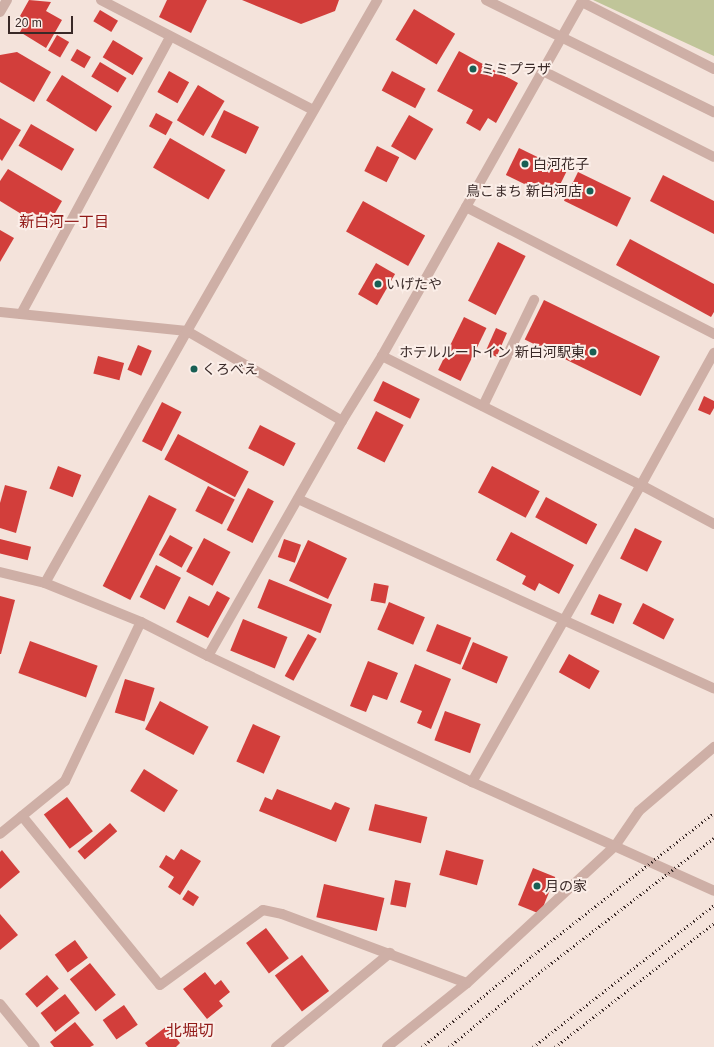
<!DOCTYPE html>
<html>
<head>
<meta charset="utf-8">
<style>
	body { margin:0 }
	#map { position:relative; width:714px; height:1047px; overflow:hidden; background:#f4e3db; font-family:Helvetica,"Noto Sans JP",sans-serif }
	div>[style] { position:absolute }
	.green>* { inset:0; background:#c0c599 }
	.building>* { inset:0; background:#d23e3b; transform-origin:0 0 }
	.minor>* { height:10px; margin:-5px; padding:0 5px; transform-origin:5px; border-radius:5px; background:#ceafa6 }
	.tertiary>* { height:10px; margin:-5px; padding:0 5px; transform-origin:5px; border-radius:5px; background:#ceafa6 }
	.rail>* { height:3px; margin-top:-1.5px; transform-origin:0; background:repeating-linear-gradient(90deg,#392927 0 1px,transparent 0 4px) }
	.dots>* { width:11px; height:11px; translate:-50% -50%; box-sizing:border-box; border:2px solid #fbeee8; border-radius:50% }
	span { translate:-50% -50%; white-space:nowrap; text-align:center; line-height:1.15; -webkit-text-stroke:4px #fbeee8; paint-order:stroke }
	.poi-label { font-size:14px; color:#392927 }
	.left { translate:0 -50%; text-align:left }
	.right { translate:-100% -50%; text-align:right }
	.neighbourhood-label { font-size:15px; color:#911a18 }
	.quarter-label { font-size:16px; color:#911a18 }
	.scale { position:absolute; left:8px; top:16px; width:65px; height:18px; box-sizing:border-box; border:2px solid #392927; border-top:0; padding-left:5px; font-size:12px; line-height:14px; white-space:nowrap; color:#392927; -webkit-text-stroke:3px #fbeee8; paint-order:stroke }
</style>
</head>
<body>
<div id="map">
	<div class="green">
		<i style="clip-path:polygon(593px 0,714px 0,714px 56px)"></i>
	</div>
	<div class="building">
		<i style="clip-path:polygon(29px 0,51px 2px,46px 11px,62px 20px,46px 48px,20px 32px,26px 21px,20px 16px)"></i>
		<i style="clip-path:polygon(167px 0,207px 0,191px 33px,159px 17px)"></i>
		<i style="clip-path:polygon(242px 0,339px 0,335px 11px,301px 24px)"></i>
		<i style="left:414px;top:9px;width:48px;height:36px;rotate:31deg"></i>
		<i style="left:100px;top:10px;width:21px;height:13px;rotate:31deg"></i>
		<i style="left:57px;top:35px;width:14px;height:18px;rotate:30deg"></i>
		<i style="left:113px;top:40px;width:35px;height:20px;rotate:31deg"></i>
		<i style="left:77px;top:49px;width:16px;height:13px;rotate:30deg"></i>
		<i style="clip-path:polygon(459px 51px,518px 83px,496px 123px,488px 118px,480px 131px,466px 123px,473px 110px,437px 91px)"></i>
		<i style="clip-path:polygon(17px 52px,51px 72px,34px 102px,0 82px,0 55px)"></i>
		<i style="left:100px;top:62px;width:31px;height:17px;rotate:31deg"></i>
		<i style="left:169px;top:71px;width:23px;height:24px;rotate:29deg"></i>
		<i style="left:392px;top:71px;width:38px;height:22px;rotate:28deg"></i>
		<i style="left:62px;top:75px;width:59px;height:30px;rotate:32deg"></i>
		<i style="left:198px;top:85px;width:31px;height:41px;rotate:31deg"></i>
		<i style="left:224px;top:110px;width:39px;height:30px;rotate:26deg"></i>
		<i style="left:156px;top:113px;width:19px;height:15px;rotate:28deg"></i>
		<i style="left:409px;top:115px;width:28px;height:36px;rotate:30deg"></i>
		<i style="clip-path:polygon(0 118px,21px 130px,2px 161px,0 159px)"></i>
		<i style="left:31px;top:124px;width:50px;height:25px;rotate:30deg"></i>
		<i style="left:170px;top:138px;width:64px;height:34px;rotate:30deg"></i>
		<i style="left:377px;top:146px;width:25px;height:28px;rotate:27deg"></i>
		<i style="left:519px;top:148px;width:53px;height:30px;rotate:26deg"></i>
		<i style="clip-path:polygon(8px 169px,62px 201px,46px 229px,0 201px,0 181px)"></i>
		<i style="left:578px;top:172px;width:59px;height:32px;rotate:26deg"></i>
		<i style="clip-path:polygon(663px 175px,714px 201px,714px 234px,650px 201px)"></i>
		<i style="left:363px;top:201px;width:71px;height:35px;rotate:29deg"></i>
		<i style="clip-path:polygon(0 230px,14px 238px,0 262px)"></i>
		<i style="clip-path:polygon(630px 239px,714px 284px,714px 312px,711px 317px,616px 265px)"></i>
		<i style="left:498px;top:242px;width:31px;height:66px;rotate:27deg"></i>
		<i style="left:376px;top:263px;width:22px;height:36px;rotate:30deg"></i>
		<i style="left:544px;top:300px;width:129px;height:44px;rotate:26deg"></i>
		<i style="left:464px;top:317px;width:25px;height:59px;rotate:26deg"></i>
		<i style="left:496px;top:328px;width:12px;height:26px;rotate:24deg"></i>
		<i style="left:138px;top:345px;width:15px;height:27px;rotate:23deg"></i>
		<i style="left:98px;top:356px;width:27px;height:18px;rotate:15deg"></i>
		<i style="left:383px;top:381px;width:41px;height:22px;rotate:26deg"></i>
		<i style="clip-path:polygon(704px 396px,714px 401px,714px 408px,710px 415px,698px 410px)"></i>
		<i style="left:162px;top:402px;width:22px;height:44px;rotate:27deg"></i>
		<i style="left:376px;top:411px;width:31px;height:42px;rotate:27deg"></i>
		<i style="left:260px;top:425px;width:40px;height:26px;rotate:27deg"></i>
		<i style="left:178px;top:434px;width:80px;height:29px;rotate:28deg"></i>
		<i style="left:58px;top:466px;width:25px;height:24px;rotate:21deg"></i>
		<i style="left:492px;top:466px;width:54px;height:30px;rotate:28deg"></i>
		<i style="clip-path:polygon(5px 485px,27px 491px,16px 533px,0 528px,0 503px)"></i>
		<i style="left:208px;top:486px;width:30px;height:28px;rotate:27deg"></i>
		<i style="left:248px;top:488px;width:29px;height:47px;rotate:27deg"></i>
		<i style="left:149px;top:495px;width:31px;height:102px;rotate:27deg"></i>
		<i style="left:546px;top:497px;width:58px;height:23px;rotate:28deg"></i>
		<i style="left:635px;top:528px;width:30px;height:34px;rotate:26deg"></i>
		<i style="clip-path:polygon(511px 532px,574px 565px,559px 594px,539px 583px,535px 591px,522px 584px,526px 576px,496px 560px)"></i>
		<i style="left:170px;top:535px;width:26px;height:23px;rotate:29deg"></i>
		<i style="left:204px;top:538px;width:30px;height:38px;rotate:28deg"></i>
		<i style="left:0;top:539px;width:32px;height:14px;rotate:14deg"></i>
		<i style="left:284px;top:539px;width:18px;height:19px;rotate:19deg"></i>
		<i style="left:308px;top:540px;width:43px;height:45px;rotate:25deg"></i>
		<i style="left:156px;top:565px;width:28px;height:36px;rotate:27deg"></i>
		<i style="left:269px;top:579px;width:68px;height:31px;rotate:22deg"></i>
		<i style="left:374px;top:583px;width:15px;height:18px;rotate:11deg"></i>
		<i style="clip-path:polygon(217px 591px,230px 598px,208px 638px,176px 622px,189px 596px,209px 606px)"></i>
		<i style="left:599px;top:594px;width:25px;height:22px;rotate:23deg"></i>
		<i style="clip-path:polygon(0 596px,15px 600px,1px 654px,0 654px)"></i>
		<i style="left:389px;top:602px;width:39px;height:30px;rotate:23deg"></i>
		<i style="left:643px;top:603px;width:35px;height:23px;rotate:27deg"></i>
		<i style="left:243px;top:619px;width:48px;height:34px;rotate:22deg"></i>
		<i style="left:437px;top:624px;width:37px;height:29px;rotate:22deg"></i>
		<i style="left:308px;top:634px;width:10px;height:48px;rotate:29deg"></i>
		<i style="left:30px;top:641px;width:72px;height:34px;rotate:20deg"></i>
		<i style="left:473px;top:642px;width:38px;height:29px;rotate:23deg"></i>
		<i style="left:569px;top:654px;width:35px;height:21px;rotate:29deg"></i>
		<i style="clip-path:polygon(368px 661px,398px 673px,387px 700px,373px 695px,366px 712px,350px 706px)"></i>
		<i style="clip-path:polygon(415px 664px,451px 679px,431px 729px,417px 723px,422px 711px,400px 702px)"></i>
		<i style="left:125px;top:679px;width:31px;height:35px;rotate:17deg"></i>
		<i style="left:160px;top:701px;width:55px;height:32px;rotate:28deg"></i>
		<i style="left:445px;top:711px;width:38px;height:31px;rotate:20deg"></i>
		<i style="left:253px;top:724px;width:30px;height:41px;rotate:24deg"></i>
		<i style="left:144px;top:769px;width:40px;height:26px;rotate:32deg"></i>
		<i style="clip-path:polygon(277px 789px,331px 810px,335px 802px,350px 808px,336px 842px,259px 811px,265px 797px,272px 800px)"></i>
		<i style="left:67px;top:797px;width:43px;height:29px;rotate:53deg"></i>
		<i style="left:375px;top:804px;width:54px;height:27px;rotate:14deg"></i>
		<i style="left:110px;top:823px;width:11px;height:43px;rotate:49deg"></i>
		<i style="clip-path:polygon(181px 849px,201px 861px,180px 895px,168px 887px,174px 877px,159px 867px,166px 855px,174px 860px)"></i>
		<i style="clip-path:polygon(2px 850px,20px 872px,0 889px,0 852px)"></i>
		<i style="left:446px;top:850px;width:39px;height:26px;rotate:15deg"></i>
		<i style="left:533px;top:868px;width:24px;height:40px;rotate:22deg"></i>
		<i style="left:395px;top:880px;width:16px;height:25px;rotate:11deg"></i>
		<i style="left:324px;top:884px;width:62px;height:34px;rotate:13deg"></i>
		<i style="left:188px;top:890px;width:13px;height:11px;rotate:32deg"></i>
		<i style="clip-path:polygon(0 914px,18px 935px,0 950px)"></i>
		<i style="left:266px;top:928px;width:38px;height:25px;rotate:53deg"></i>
		<i style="left:75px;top:940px;width:22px;height:25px;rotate:54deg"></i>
		<i style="left:302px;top:955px;width:45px;height:34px;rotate:53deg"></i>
		<i style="left:90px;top:963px;width:41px;height:26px;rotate:51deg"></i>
		<i style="clip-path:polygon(205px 972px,215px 985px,221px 980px,230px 992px,219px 1001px,223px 1006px,207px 1019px,183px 989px)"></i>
		<i style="left:47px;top:975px;width:18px;height:29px;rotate:49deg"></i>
		<i style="left:65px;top:994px;width:24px;height:31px;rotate:52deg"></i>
		<i style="left:124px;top:1005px;width:24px;height:26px;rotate:55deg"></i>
		<i style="clip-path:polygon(75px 1022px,94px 1045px,90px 1047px,54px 1047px,50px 1042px)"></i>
		<i style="clip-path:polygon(167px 1026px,180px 1043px,176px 1047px,148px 1047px,145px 1043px)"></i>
	</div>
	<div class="minor">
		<i style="left:101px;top:0;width:239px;rotate:27.4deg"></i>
		<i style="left:582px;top:2px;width:148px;rotate:26.9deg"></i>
		<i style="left:0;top:12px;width:14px;rotate:-60deg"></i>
		<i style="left:543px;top:71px;width:191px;rotate:26.7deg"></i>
		<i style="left:466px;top:207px;width:279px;rotate:27.1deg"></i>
		<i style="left:0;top:312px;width:188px;rotate:5.8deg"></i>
		<i style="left:187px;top:331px;width:179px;rotate:30.1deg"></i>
		<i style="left:21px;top:314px;width:315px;rotate:-61.7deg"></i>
		<i style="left:382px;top:356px;width:289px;rotate:26.5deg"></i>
		<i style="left:641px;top:485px;width:83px;rotate:28.1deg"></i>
		<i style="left:483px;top:406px;width:118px;rotate:-64.3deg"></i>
		<i style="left:298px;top:499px;width:457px;rotate:24.5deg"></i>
		<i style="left:0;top:572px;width:46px;rotate:13.7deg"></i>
		<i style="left:45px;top:583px;width:289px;rotate:-60.6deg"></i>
		<i style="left:208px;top:656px;width:271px;rotate:-60.3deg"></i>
		<i style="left:342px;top:421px;width:76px;rotate:-58.4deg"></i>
		<i style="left:382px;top:356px;width:409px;rotate:-60.6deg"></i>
		<i style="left:472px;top:782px;width:342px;rotate:-60.4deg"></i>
		<i style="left:641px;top:485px;width:151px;rotate:-61.1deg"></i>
		<i style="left:22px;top:816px;width:218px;rotate:50.8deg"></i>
		<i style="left:160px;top:985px;width:127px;rotate:-36.1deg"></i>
		<i style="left:263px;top:910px;width:19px;rotate:12deg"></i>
		<i style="left:282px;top:914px;width:197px;rotate:20.5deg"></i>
		<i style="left:0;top:834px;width:84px;rotate:-39.2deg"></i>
		<i style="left:65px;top:781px;width:176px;rotate:-64.5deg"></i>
		<i style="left:0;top:1004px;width:55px;rotate:50.9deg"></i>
		<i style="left:276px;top:1047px;width:148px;rotate:-39.5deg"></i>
		<i style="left:387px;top:1047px;width:102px;rotate:-38.7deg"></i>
		<i style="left:467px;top:983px;width:202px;rotate:-42.8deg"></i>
		<i style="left:615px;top:846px;width:42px;rotate:-55.6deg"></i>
		<i style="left:639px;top:811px;width:99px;rotate:-40.5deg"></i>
	</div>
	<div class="tertiary">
		<i style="left:486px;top:0;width:254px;rotate:26.2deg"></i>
		<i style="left:187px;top:331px;width:382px;rotate:-60.1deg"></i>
		<i style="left:45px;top:583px;width:104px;rotate:22.1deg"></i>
		<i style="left:141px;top:622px;width:75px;rotate:26.9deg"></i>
		<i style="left:208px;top:656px;width:293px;rotate:25.5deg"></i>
		<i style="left:472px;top:782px;width:265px;rotate:24.2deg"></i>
	</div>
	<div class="rail">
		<i style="left:422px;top:1047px;width:143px;rotate:-39.6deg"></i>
		<i style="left:532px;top:956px;width:231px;rotate:-38.2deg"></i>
		<i style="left:449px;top:1047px;width:124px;rotate:-39.5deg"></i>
		<i style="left:545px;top:968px;width:213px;rotate:-37.6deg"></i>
		<i style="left:533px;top:1047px;width:230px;rotate:-38.1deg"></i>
		<i style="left:555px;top:1047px;width:202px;rotate:-37.9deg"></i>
	</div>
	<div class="dots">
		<i style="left:473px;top:69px;background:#185f54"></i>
		<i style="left:525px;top:164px;background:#185f54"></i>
		<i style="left:590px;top:191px;background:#185f54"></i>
		<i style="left:378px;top:284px;background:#185f54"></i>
		<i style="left:593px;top:352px;background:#185f54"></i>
		<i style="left:194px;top:369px;background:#185f54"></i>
		<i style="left:537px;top:886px;background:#185f54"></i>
	</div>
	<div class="poi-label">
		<span class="left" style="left:481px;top:69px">ミミプラザ</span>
		<span class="left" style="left:533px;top:164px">白河花子</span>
		<span class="right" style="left:582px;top:191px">鳥こまち 新白河店</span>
		<span class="left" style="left:386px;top:284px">いげたや</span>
		<span class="right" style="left:585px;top:352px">ホテルルートイン 新白河駅東</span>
		<span class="left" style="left:202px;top:369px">くろべえ</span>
		<span class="left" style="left:545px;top:886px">月の家</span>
	</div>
	<div class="neighbourhood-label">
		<span style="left:64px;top:222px">新白河一丁目</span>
	</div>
	<div class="quarter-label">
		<span style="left:190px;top:1031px">北堀切</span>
	</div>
	<div class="scale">20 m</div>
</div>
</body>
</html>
